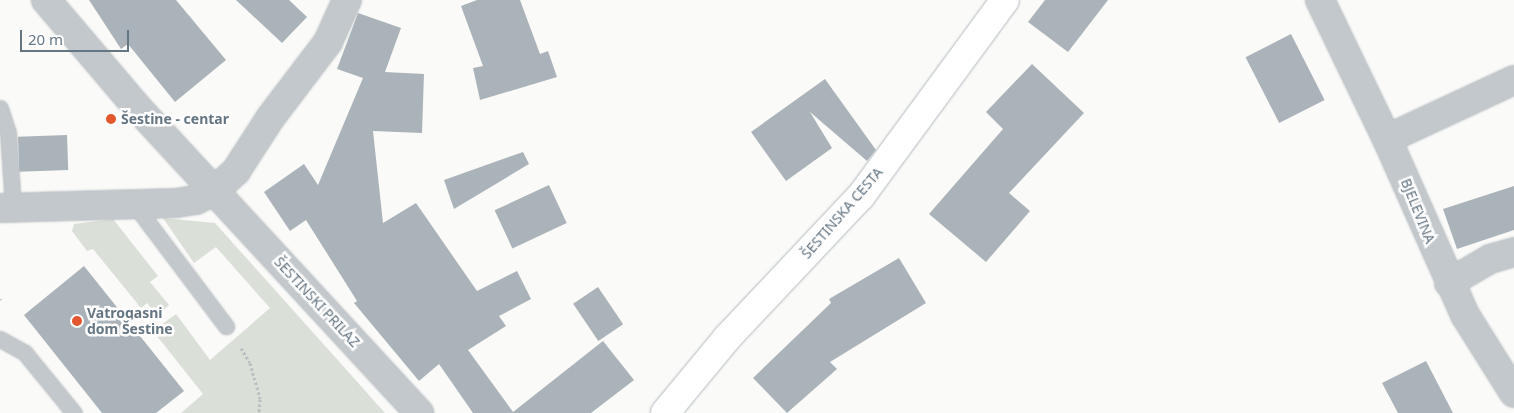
<!DOCTYPE html>
<html>
<head>
<meta charset="utf-8">
<style>
	body { margin:0 }
	#map { position:relative; width:1514px; height:413px; overflow:hidden; background:#fafaf8; font-family:"Noto Sans",sans-serif }
	div>[style] { position:absolute }
	.green>* { inset:0; background:#dadfd7 }
	.building>* { inset:0; background:#aab3b9; transform-origin:0 0 }
	.path>* { height:3px; margin-top:-1.5px; transform-origin:0; background:repeating-linear-gradient(90deg,#bbbfc2 0 2.5px,transparent 0 5px) }
	.roads { filter:drop-shadow(0 0 1px #b3babf) drop-shadow(0 0 1px #b3babf) }
	.service>* { height:15px; margin:-7.5px; padding:0 7.5px; transform-origin:7.5px; border-radius:7.5px; background:#c3c8cc }
	.minor>* { height:28px; margin:-14px; padding:0 14px; transform-origin:14px; border-radius:14px; background:#c3c8cc }
	.tertiary>* { height:28px; margin:-14px; padding:0 14px; transform-origin:14px; border-radius:14px; background:#c3c8cc }
	.secondary>* { height:28px; margin:-14px; padding:0 14px; transform-origin:14px; border-radius:14px; background:#fff }
	.dots>* { width:14px; height:14px; translate:-50% -50%; box-sizing:border-box; border:2px solid #fff; border-radius:50% }
	span { translate:-50% -50%; white-space:nowrap; text-align:center; line-height:1.15; -webkit-text-stroke:5px #fff; paint-order:stroke }
	.poi-label { font-size:14px; color:#657683; font-weight:700 }
	.left { translate:0 -50%; text-align:left }
	.street-label { font-size:14px; color:#657683 }
	.scale { position:absolute; left:20px; top:30px; width:109px; height:22px; box-sizing:border-box; border:2px solid #657683; border-top:0; padding-left:6px; font-size:15px; line-height:18px; white-space:nowrap; color:#657683; -webkit-text-stroke:4px #fff; paint-order:stroke }
</style>
</head>
<body>
<div id="map">
	<div class="green">
		<i style="clip-path:polygon(163px 218px,215px 223px,385px 413px,181px 413px,203px 394px,153px 331px,176px 314px,210px 360px,270px 308px,216px 247px,194px 263px)"></i>
		<i style="clip-path:polygon(113px 219px,158px 276px,150px 282px,169px 305px,157px 315px,147px 303px,141px 308px,93px 249px,87px 251px,72px 231px,74px 224px)"></i>
	</div>
	<div class="building">
		<i style="clip-path:polygon(89px 0,176px 0,226px 60px,175px 102px,128px 44px,121px 49px)"></i>
		<i style="clip-path:polygon(236px 0,289px 0,307px 17px,282px 43px)"></i>
		<i style="clip-path:polygon(477px 0,520px 0,540px 54px,548px 51px,557px 77px,480px 100px,473px 68px,483px 66px,461px 6px)"></i>
		<i style="clip-path:polygon(1045px 0,1108px 0,1068px 52px,1028px 22px)"></i>
		<i style="clip-path:polygon(358px 13px,401px 28px,385px 72px,424px 74px,422px 133px,373px 131px,383px 223px,416px 203px,477px 291px,517px 271px,531px 299px,499px 316px,506px 326px,468px 350px,513px 412px,603px 341px,634px 380px,591px 413px,473px 413px,439px 364px,419px 381px,354px 303px,357px 301px,306px 220px,290px 231px,264px 192px,304px 164px,318px 185px,363px 78px,337px 69px)"></i>
		<i style="left:1291px;top:34px;width:74px;height:51px;rotate:63deg"></i>
		<i style="clip-path:polygon(1032px 64px,1084px 113px,1009px 193px,1030px 211px,986px 262px,929px 214px,1003px 129px,986px 112px)"></i>
		<i style="clip-path:polygon(825px 79px,876px 150px,867px 161px,810px 112px,832px 148px,786px 181px,751px 132px)"></i>
		<i style="left:67px;top:135px;width:35px;height:49px;rotate:88deg"></i>
		<i style="clip-path:polygon(523px 152px,529px 164px,454px 209px,444px 180px)"></i>
		<i style="left:549px;top:185px;width:42px;height:60px;rotate:65deg"></i>
		<i style="clip-path:polygon(1514px 186px,1514px 230px,1457px 249px,1443px 209px)"></i>
		<i style="clip-path:polygon(899px 258px,926px 303px,830px 362px,837px 369px,787px 413px,753px 378px,831px 303px,829px 299px)"></i>
		<i style="clip-path:polygon(84px 266px,184px 391px,156px 413px,102px 413px,24px 315px)"></i>
		<i style="left:598px;top:287px;width:45px;height:30px;rotate:56deg"></i>
		<i style="clip-path:polygon(1426px 361px,1453px 413px,1398px 413px,1382px 383px)"></i>
	</div>
	<div class="path">
		<i style="left:0;top:299px;width:1px;rotate:45deg"></i>
		<i style="left:241px;top:348px;width:17px;rotate:59deg"></i>
		<i style="left:250px;top:363px;width:37px;rotate:74deg"></i>
		<i style="left:260px;top:399px;width:14px;rotate:94deg"></i>
	</div>
	<div class="roads">
		<div class="service">
			<i style="left:0;top:108px;width:26px;rotate:72deg"></i>
			<i style="left:8px;top:133px;width:74px;rotate:86.1deg"></i>
			<i style="left:134px;top:204px;width:153px;rotate:53deg"></i>
			<i style="left:0;top:339px;width:29px;rotate:29deg"></i>
			<i style="left:25px;top:353px;width:77px;rotate:50.8deg"></i>
		</div>
		<div class="minor">
			<i style="left:1320px;top:0;width:154px;rotate:64.3deg"></i>
			<i style="left:1387px;top:139px;width:193px;rotate:66.1deg"></i>
			<i style="left:1465px;top:315px;width:92px;rotate:57.9deg"></i>
			<i style="left:1387px;top:139px;width:140px;rotate:-24.9deg"></i>
			<i style="left:0;top:208px;width:176px;rotate:-1.6deg"></i>
			<i style="left:176px;top:203px;width:20px;rotate:-9deg"></i>
			<i style="left:196px;top:200px;width:20px;rotate:-27deg"></i>
			<i style="left:214px;top:191px;width:30px;rotate:-42deg"></i>
			<i style="left:236px;top:171px;width:64px;rotate:-57.1deg"></i>
			<i style="left:271px;top:117px;width:94px;rotate:-52.8deg"></i>
			<i style="left:328px;top:42px;width:46px;rotate:-65.7deg"></i>
			<i style="left:1449px;top:283px;width:48px;rotate:-30.3deg"></i>
			<i style="left:1490px;top:259px;width:25px;rotate:-16deg"></i>
		</div>
		<div class="tertiary">
			<i style="left:46px;top:0;width:138px;rotate:49.7deg"></i>
			<i style="left:135px;top:105px;width:419px;rotate:47.3deg"></i>
		</div>
		<div class="secondary">
			<i style="left:665px;top:413px;width:97px;rotate:-50.4deg"></i>
			<i style="left:727px;top:338px;width:195px;rotate:-46.7deg"></i>
			<i style="left:861px;top:196px;width:243px;rotate:-53.7deg"></i>
		</div>
	</div>
	<div class="dots">
		<i style="left:111px;top:119px;background:#e4572e"></i>
		<i style="left:77px;top:321px;background:#e4572e"></i>
	</div>
	<div class="poi-label">
		<span class="left" style="left:121px;top:119px">Šestine - centar</span>
		<span class="left" style="left:87px;top:321px">Vatrogasni<br>dom Šestine</span>
	</div>
	<div class="street-label">
		<span style="left:1418px;top:211px;rotate:68deg">BJELEVINA</span>
		<span style="left:842px;top:213px;rotate:-49deg">ŠESTINSKA CESTA</span>
		<span style="left:317px;top:302px;rotate:47deg">ŠESTINSKI PRILAZ</span>
	</div>
	<div class="scale">20 m</div>
</div>
</body>
</html>
